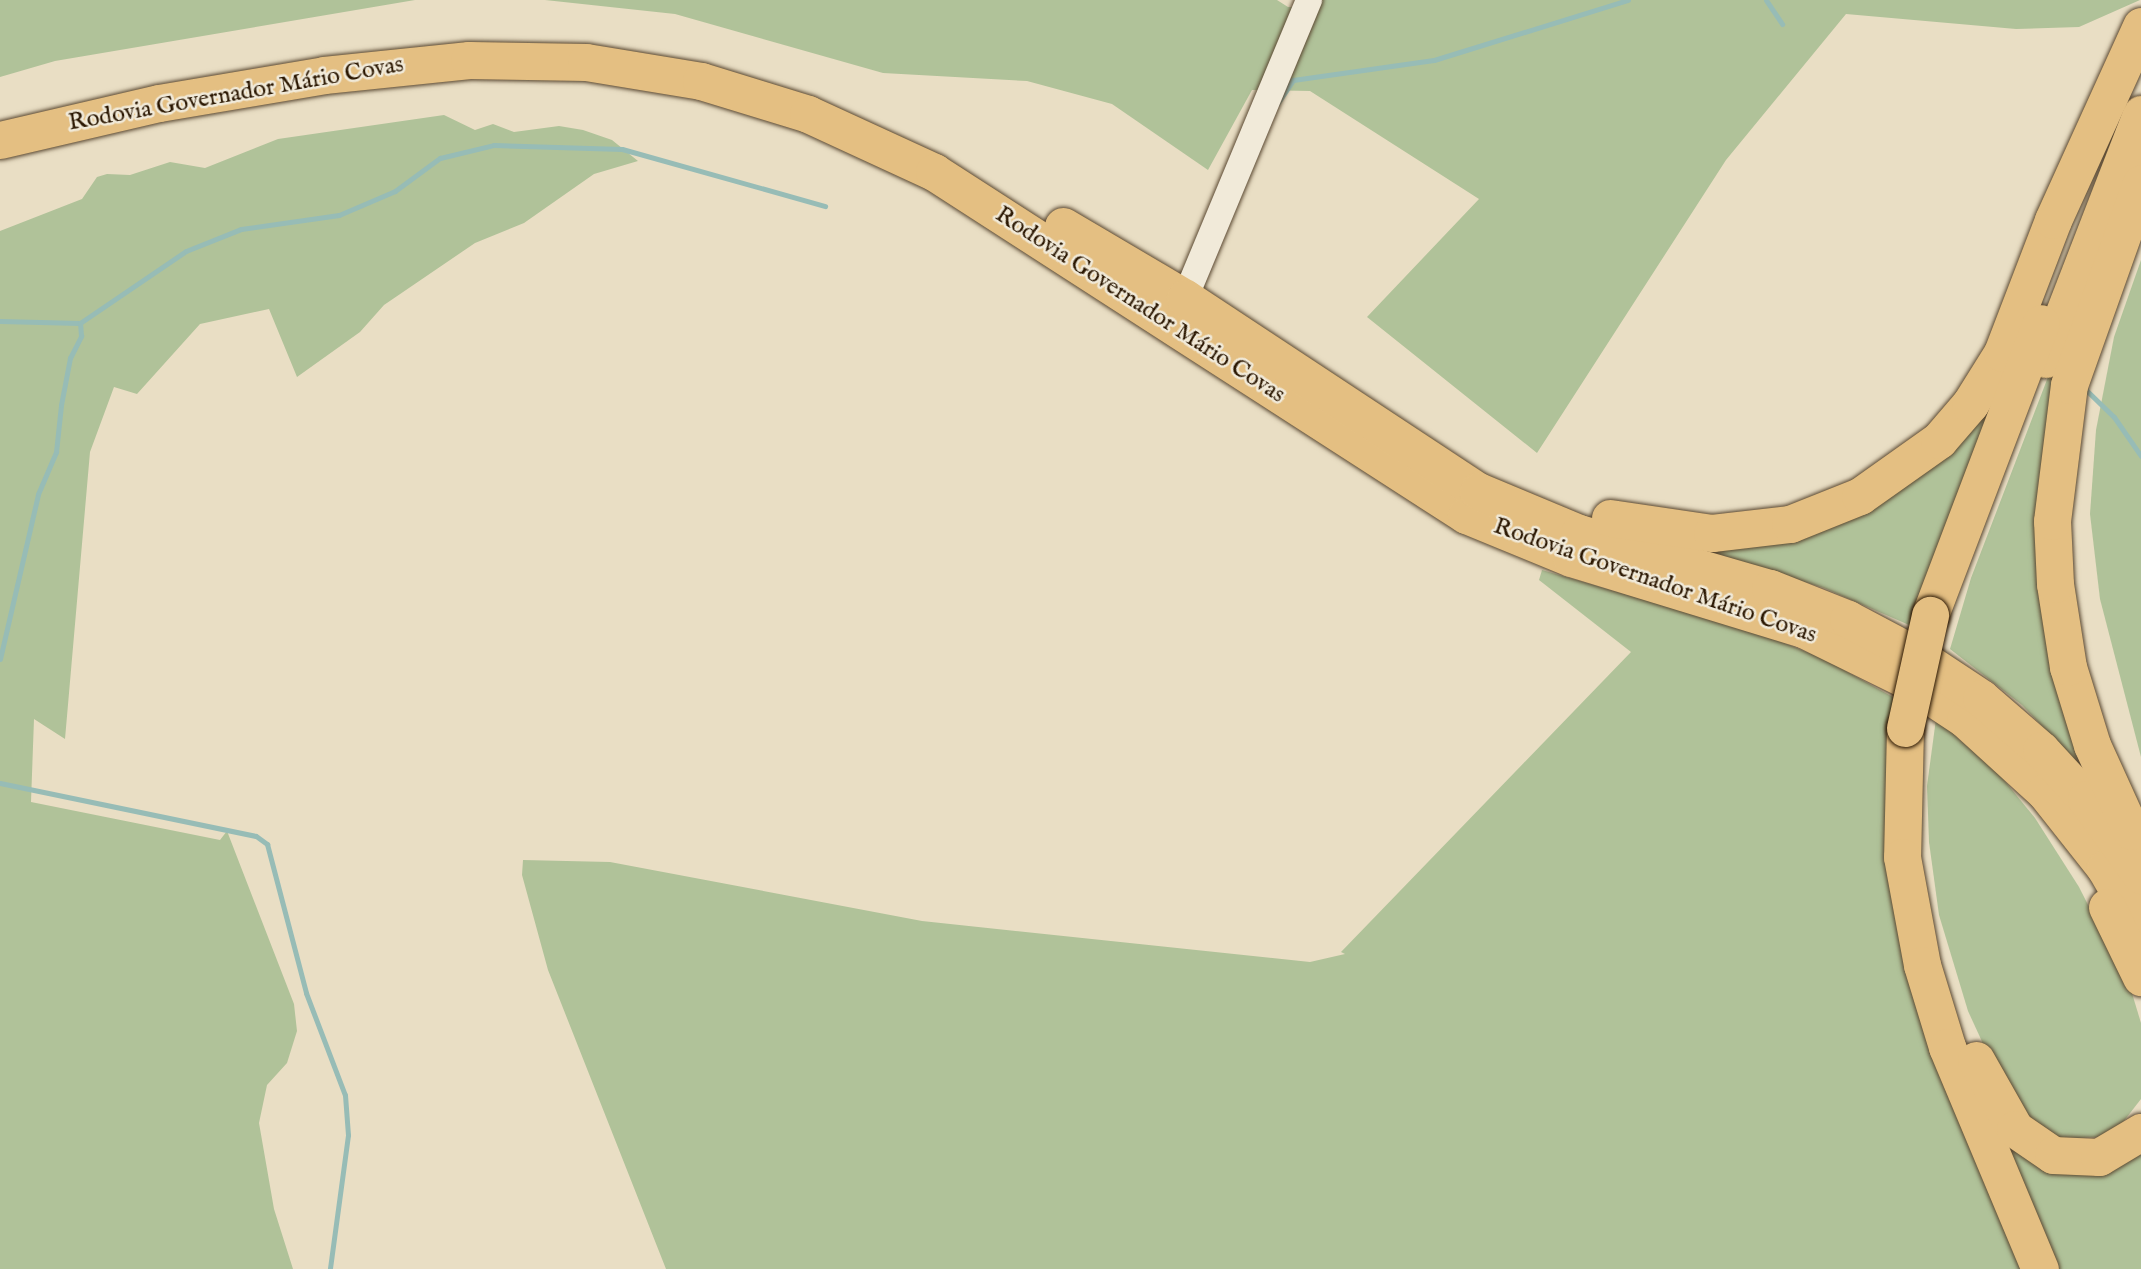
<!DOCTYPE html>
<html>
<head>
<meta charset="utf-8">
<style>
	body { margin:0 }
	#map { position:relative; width:2141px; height:1269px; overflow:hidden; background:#e9dec4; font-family:"IM FELL English",serif }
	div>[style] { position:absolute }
	.green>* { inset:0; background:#b0c299 }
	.stream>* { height:5px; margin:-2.5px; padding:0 2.5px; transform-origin:2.5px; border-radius:2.5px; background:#97bcb6 }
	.roads { filter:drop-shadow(0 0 2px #5a4831) drop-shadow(0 0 2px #5a4831) }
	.minor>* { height:26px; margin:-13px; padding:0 13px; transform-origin:13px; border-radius:13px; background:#f1ead9 }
	.highway>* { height:37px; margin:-18.5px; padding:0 18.5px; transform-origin:18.5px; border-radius:18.5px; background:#e4bf82 }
	.bridges { filter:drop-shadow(0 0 2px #2a1600) drop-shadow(0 0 2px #2a1600) }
	.highway-bridge>* { height:37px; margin:-18.5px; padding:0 18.5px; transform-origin:18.5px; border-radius:18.5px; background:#e4bf82 }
	span { translate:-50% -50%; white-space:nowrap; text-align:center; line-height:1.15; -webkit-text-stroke:5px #f1ead9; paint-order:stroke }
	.street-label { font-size:24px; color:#2a1600 }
</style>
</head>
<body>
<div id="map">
	<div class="green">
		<i style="clip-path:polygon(0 0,415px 0,55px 61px,0 77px)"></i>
		<i style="clip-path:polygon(545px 0,1277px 0,1288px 7px,1310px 7px,1319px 0,2140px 0,2079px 27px,2016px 29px,1846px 14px,1726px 160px,1537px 453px,1367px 317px,1479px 199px,1310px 91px,1252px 90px,1208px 170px,1112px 104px,1027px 81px,883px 73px,675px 14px)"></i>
		<i style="clip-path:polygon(444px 115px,475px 130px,493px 124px,514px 132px,559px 126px,583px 130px,612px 140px,638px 161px,594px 174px,524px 223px,475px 243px,384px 305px,360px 332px,297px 377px,269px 309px,200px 324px,137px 394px,114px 387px,90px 452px,65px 739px,34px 719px,31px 802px,220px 840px,227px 831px,294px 1004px,297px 1031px,287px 1063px,267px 1085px,259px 1123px,274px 1209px,293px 1269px,0 1269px,0 231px,82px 199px,97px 177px,107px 174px,130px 175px,170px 162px,205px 168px,278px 139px)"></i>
		<i style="clip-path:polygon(2130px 163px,2049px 458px,2101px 788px,2022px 705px,1950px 649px,1971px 578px)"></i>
		<i style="clip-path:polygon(2141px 260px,2141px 757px,2100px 599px,2090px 514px,2096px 430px,2114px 337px)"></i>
		<i style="clip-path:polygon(2006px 371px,1916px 628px,1824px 588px,1704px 550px,1790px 532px)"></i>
		<i style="clip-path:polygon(1542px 570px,1762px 634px,1824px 659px,1900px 701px,1891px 798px,2031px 1269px,666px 1269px,548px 970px,522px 875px,523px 860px,610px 862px,922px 921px,1310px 962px,1345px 954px,1341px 952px,1631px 652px,1539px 580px)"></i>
		<i style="clip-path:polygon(1936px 719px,1999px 774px,2035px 818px,2079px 887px,2131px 990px,2141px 1023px,2141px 1099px,2120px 1126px,2098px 1137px,2060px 1139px,2036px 1127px,1996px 1072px,1968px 1011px,1939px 915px,1929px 842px,1927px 786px)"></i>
		<i style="clip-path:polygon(1993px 1123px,2058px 1172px,2104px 1172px,2141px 1153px,2141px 1269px,2049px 1269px)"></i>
	</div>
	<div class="stream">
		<i style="left:1766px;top:0;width:29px;rotate:56deg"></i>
		<i style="left:1277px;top:104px;width:29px;rotate:-56deg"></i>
		<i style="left:1293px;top:80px;width:142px;rotate:-8.1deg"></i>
		<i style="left:1434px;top:60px;width:203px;rotate:-17.2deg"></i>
		<i style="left:0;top:321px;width:80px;rotate:1.4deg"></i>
		<i style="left:80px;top:323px;width:128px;rotate:-34.2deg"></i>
		<i style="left:186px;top:251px;width:59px;rotate:-21.8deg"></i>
		<i style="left:241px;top:229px;width:99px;rotate:-8.1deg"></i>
		<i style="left:339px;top:215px;width:61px;rotate:-23.2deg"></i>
		<i style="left:395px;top:191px;width:56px;rotate:-36.3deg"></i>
		<i style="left:440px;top:158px;width:56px;rotate:-13.5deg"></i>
		<i style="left:494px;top:145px;width:128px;rotate:1.8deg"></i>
		<i style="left:622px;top:149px;width:211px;rotate:15.7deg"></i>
		<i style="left:2083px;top:387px;width:43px;rotate:44.1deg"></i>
		<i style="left:2114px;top:417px;width:47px;rotate:55.3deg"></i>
		<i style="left:0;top:659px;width:169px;rotate:-77deg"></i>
		<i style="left:38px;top:494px;width:46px;rotate:-66.8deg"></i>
		<i style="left:56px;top:452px;width:47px;rotate:-83.9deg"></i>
		<i style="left:61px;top:405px;width:48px;rotate:-79.2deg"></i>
		<i style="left:70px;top:358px;width:25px;rotate:-63deg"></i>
		<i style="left:81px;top:336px;width:13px;rotate:-94deg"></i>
		<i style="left:0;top:783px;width:261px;rotate:11.7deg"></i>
		<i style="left:256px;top:836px;width:14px;rotate:36deg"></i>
		<i style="left:267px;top:844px;width:154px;rotate:75.3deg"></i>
		<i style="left:306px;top:993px;width:109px;rotate:69.1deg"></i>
		<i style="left:345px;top:1095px;width:40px;rotate:85.7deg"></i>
		<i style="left:348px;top:1135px;width:135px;rotate:97.7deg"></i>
	</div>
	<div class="roads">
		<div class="minor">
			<i style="left:1185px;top:298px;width:323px;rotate:-67.4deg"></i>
		</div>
		<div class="highway">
			<i style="left:0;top:140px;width:163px;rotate:-13.1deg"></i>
			<i style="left:159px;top:103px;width:167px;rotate:-9.6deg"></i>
			<i style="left:324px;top:75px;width:146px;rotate:-5.9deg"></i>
			<i style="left:469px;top:60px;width:117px;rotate:1deg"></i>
			<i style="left:586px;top:62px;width:117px;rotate:9.4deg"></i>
			<i style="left:701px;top:81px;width:112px;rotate:17.1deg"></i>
			<i style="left:808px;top:114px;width:139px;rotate:24.7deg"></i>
			<i style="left:934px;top:172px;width:633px;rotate:32.81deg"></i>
			<i style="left:1466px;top:515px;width:113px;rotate:22.3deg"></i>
			<i style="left:1571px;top:558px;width:243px;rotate:17deg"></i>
			<i style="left:1803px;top:629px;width:111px;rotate:26.1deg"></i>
			<i style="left:1903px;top:678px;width:74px;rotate:33.5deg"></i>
			<i style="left:1965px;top:719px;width:108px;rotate:42.4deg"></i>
			<i style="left:2045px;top:792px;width:97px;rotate:51.7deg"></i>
			<i style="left:2105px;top:868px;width:72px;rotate:59.9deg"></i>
			<i style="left:1063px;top:226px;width:142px;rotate:30.5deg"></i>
			<i style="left:1185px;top:298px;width:351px;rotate:33.4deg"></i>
			<i style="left:1478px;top:491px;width:109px;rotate:22.6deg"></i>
			<i style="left:1579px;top:533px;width:199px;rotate:16.1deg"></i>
			<i style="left:1770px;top:588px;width:84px;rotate:21.7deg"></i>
			<i style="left:1848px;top:619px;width:77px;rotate:27.9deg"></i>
			<i style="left:1916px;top:655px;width:78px;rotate:33.5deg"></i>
			<i style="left:1981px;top:698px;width:79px;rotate:40.9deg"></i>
			<i style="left:2041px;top:750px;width:67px;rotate:47.4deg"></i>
			<i style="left:2086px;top:799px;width:94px;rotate:54.1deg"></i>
			<i style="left:2046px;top:359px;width:263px;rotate:-68.8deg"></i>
			<i style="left:1610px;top:518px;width:103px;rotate:8.4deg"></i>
			<i style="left:1712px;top:533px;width:79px;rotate:-6.6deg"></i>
			<i style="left:1790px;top:524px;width:75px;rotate:-21.8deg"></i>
			<i style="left:1860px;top:496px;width:97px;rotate:-35.3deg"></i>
			<i style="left:1939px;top:440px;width:48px;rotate:-49.3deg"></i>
			<i style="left:1970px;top:404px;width:60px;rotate:-57.9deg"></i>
			<i style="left:2002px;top:353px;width:142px;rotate:-69deg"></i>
			<i style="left:2053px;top:220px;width:213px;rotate:-65.6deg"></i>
			<i style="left:1930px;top:615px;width:312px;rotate:-69.2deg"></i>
			<i style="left:1905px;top:728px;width:129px;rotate:91.3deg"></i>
			<i style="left:1902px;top:857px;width:110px;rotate:79.5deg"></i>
			<i style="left:1922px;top:965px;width:86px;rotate:73deg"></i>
			<i style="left:1947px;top:1047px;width:241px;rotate:67.3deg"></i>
			<i style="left:2131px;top:831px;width:94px;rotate:-114.4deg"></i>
			<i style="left:2092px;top:745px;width:82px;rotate:-107.1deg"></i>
			<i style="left:2068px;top:667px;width:84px;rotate:-98.9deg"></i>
			<i style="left:2055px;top:584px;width:63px;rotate:-92.7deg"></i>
			<i style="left:2052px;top:521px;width:137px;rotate:-82.9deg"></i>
			<i style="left:2069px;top:385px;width:214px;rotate:-70.4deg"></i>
			<i style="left:2107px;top:907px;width:78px;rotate:64.1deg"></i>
			<i style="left:1976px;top:1060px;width:79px;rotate:60.5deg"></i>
			<i style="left:2015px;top:1129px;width:46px;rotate:34.4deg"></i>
			<i style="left:2053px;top:1155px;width:46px;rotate:2.5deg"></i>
			<i style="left:2099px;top:1157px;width:49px;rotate:-30.8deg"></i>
		</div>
	</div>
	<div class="bridges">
		<div class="highway-bridge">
			<i style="left:1905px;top:728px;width:116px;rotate:-77.5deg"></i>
		</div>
	</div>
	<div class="street-label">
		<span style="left:236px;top:94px;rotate:-10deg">Rodovia Governador Mário Covas</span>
		<span style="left:1140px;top:305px;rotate:33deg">Rodovia Governador Mário Covas</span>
		<span style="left:1655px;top:581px;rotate:19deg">Rodovia Governador Mário Covas</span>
	</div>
</div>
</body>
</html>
